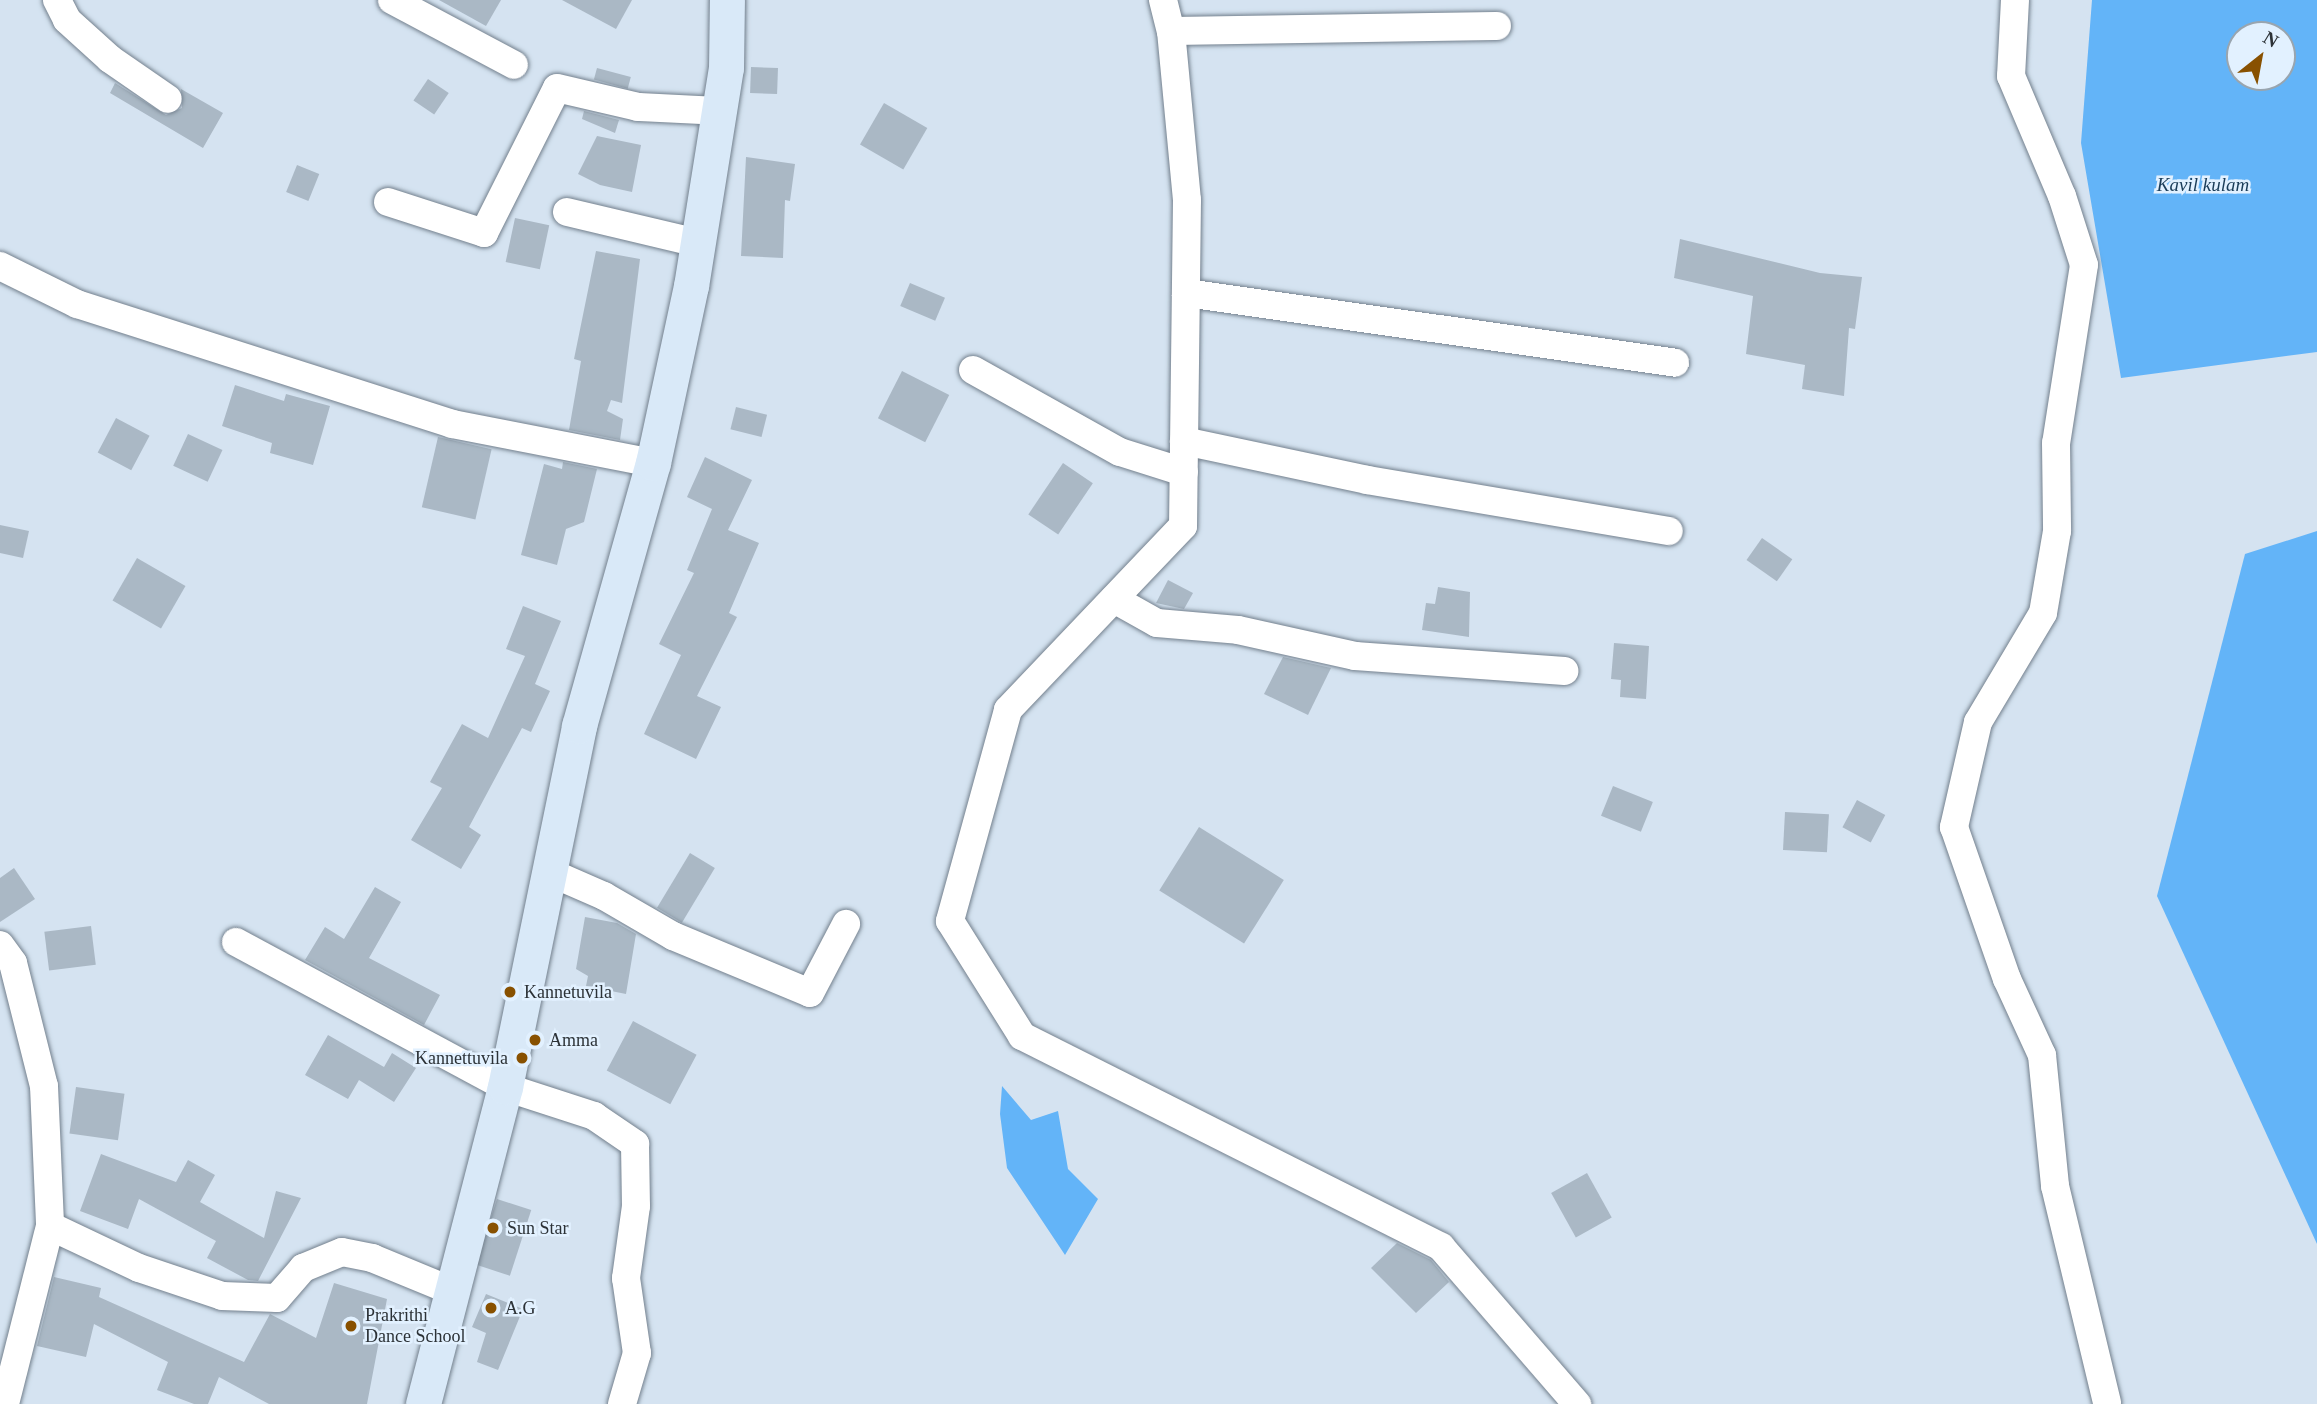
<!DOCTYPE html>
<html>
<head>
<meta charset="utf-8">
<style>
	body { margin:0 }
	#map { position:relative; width:2317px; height:1404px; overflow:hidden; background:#d5e3f1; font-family:"Times New Roman",serif }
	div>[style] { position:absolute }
	.water>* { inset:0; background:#63b4f8 }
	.building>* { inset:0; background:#aab8c5; transform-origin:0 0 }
	.roads { filter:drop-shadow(0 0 2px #73808d) drop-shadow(0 0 2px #73808d) }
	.minor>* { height:28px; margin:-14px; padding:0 14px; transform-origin:14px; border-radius:14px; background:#fff }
	.major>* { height:35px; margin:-17.5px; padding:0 17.5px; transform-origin:17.5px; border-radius:17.5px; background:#d9e9f8 }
	.dots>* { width:19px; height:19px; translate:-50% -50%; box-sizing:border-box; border:4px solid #e2f1ff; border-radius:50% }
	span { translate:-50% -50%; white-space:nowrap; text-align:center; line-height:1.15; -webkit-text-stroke:5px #e2f1ff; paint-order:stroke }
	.poi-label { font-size:18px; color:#2c3237 }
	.left { translate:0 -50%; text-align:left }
	.right { translate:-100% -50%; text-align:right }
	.water-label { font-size:19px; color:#1a3c58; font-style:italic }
	.north { position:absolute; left:2226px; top:21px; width:70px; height:70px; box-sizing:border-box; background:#e2f1ff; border:2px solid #99a5af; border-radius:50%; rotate:31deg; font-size:19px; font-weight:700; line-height:28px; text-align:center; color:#2c3237 }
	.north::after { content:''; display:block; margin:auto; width:24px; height:32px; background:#885101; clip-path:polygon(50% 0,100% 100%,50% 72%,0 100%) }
</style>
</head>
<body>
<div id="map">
	<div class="water">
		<i style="clip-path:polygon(evenodd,2092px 0,2317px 0,2317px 352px,2121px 378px,2081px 143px,2092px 0,2282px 35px,2282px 77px,2240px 77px,2240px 35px,2282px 35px)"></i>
		<i style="clip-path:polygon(2317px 531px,2317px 1244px,2157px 896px,2245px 554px)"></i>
		<i style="clip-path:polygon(1002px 1086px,1031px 1120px,1058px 1111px,1068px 1169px,1098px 1199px,1065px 1255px,1007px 1168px,1000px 1114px)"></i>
	</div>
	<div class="building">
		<i style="clip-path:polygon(439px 0,501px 0,486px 26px)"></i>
		<i style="clip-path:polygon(562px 0,632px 0,616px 29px)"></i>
		<i style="left:751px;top:67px;width:27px;height:26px;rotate:2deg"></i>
		<i style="left:597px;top:68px;width:35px;height:12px;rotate:15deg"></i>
		<i style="left:428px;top:79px;width:25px;height:26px;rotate:34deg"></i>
		<i style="clip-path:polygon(115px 83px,166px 115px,182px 108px,181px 89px,223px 113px,203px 148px,110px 93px)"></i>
		<i style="left:884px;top:103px;width:50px;height:48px;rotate:30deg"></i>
		<i style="clip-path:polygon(584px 111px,619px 120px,615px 133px,582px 119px)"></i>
		<i style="clip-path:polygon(597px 136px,641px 145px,632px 192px,600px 185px,578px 174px)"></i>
		<i style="clip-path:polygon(746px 157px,795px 164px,790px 201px,785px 200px,783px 258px,741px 256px)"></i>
		<i style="left:297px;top:165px;width:24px;height:29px;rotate:22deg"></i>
		<i style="left:515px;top:218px;width:35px;height:45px;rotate:12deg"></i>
		<i style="clip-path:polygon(1680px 239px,1820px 273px,1862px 277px,1855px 329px,1849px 328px,1844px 396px,1802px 389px,1805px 365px,1746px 354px,1753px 296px,1674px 278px)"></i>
		<i style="clip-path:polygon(596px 251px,640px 259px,622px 403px,611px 400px,607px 411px,623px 419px,620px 440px,569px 430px,581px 361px,574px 359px)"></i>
		<i style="left:910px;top:283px;width:38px;height:25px;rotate:23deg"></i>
		<i style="left:902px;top:371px;width:53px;height:53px;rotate:27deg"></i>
		<i style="clip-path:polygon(235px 385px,284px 401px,286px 394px,330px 406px,313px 465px,270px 453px,272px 443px,222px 426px)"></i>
		<i style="left:736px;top:407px;width:32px;height:23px;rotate:14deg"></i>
		<i style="left:116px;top:418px;width:38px;height:39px;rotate:28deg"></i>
		<i style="left:188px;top:434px;width:38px;height:35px;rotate:25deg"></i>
		<i style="left:438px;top:437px;width:55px;height:72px;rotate:13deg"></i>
		<i style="clip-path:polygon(705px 457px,752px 480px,728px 530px,759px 543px,729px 613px,737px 617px,697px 696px,721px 707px,696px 759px,644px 734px,681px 655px,659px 644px,694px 573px,687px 570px,712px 509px,687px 497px)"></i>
		<i style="clip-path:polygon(563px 462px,597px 469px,584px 522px,566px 529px,557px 565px,521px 555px,544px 464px,562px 469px)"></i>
		<i style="left:1063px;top:463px;width:36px;height:62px;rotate:34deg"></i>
		<i style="clip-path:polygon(0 525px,29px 531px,23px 558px,0 553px)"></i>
		<i style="left:1762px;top:538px;width:37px;height:27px;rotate:35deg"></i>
		<i style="left:137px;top:558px;width:56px;height:49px;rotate:30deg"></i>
		<i style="clip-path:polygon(1168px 580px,1193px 593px,1184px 609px,1156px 603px)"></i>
		<i style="clip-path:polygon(1438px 587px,1470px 592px,1469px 637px,1422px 630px,1426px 603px,1435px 604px)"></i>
		<i style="clip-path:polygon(523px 606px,561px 621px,535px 684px,550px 691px,531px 732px,522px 728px,469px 827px,481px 835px,461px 869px,411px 840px,442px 788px,430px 782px,462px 724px,488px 738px,525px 656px,506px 649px)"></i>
		<i style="clip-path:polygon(1614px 643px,1649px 646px,1646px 699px,1620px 697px,1621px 680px,1611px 679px)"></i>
		<i style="clip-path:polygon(1283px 657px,1331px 668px,1308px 715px,1264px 694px)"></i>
		<i style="left:1613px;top:786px;width:43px;height:32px;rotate:22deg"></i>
		<i style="left:1857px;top:800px;width:32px;height:31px;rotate:28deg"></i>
		<i style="left:1785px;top:812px;width:44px;height:38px;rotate:3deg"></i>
		<i style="left:1199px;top:827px;width:100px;height:75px;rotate:32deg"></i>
		<i style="left:690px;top:853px;width:29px;height:64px;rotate:31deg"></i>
		<i style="clip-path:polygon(14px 868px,35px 899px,0 922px,0 878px)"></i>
		<i style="clip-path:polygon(375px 887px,401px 902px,369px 958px,440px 995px,424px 1025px,305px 960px,325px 927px,344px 939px)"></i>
		<i style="clip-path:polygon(585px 917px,617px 923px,636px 934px,626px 994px,586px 986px,588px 976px,576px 969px)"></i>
		<i style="left:91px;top:926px;width:39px;height:47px;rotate:83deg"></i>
		<i style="left:633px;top:1021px;width:72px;height:56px;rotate:28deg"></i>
		<i style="clip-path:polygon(328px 1035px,384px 1067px,392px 1053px,416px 1068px,394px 1102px,359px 1080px,348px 1099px,305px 1075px)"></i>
		<i style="left:76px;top:1087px;width:49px;height:47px;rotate:8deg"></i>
		<i style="clip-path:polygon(101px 1154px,176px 1182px,188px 1160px,215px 1175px,200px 1202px,264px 1238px,276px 1191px,301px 1198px,258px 1281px,248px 1280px,207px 1258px,216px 1241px,139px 1199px,128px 1229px,80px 1211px)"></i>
		<i style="left:1587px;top:1173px;width:51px;height:41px;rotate:61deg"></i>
		<i style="left:497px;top:1199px;width:36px;height:69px;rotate:18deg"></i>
		<i style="clip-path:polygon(1397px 1243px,1431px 1260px,1449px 1282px,1416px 1313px,1371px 1268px)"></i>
		<i style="clip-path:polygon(54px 1277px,101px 1288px,99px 1297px,244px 1362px,270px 1314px,316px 1338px,334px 1283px,387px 1299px,367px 1404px,269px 1404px,219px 1377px,208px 1404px,194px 1404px,157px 1390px,168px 1362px,94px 1324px,86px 1357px,37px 1346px)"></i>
		<i style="clip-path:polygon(486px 1294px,523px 1309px,498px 1370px,477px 1362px,486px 1333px,472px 1327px)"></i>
	</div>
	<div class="roads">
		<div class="minor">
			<i style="left:57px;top:0;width:22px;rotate:63deg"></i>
			<i style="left:67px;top:20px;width:58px;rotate:42.2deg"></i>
			<i style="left:110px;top:59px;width:70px;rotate:34.6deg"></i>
			<i style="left:392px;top:0;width:138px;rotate:28deg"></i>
			<i style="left:1163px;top:0;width:32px;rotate:76deg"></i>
			<i style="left:1171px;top:31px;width:170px;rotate:84.6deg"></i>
			<i style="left:1187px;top:200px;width:326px;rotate:90.7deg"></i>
			<i style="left:1183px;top:526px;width:254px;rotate:133.6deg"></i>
			<i style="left:1008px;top:710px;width:219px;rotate:105.4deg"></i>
			<i style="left:950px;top:921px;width:136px;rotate:57.9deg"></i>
			<i style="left:1022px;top:1036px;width:469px;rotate:26.7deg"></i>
			<i style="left:1441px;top:1247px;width:208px;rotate:49.1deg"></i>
			<i style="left:2015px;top:0;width:76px;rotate:93deg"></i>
			<i style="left:2011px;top:76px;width:130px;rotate:67deg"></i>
			<i style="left:2062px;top:196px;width:72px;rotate:72.3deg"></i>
			<i style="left:2084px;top:265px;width:180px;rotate:98.9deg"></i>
			<i style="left:2056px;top:443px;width:88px;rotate:89.3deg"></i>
			<i style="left:2057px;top:531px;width:83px;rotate:99.7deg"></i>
			<i style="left:2043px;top:613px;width:127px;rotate:120.8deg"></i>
			<i style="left:1978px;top:722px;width:108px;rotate:102.9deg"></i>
			<i style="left:1954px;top:827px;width:161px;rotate:70.8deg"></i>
			<i style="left:2007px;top:979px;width:84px;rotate:65.3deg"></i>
			<i style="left:2042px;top:1055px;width:132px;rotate:84.3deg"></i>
			<i style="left:2055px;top:1186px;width:223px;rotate:76.5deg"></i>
			<i style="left:1171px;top:31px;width:326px;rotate:-0.9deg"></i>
			<i style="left:388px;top:202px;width:101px;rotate:17.9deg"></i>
			<i style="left:484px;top:233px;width:162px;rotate:-63.3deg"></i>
			<i style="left:557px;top:88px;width:83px;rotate:13.2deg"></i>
			<i style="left:638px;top:107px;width:81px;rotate:2.8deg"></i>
			<i style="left:567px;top:212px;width:135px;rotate:13.3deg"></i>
			<i style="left:0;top:266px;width:86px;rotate:26.3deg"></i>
			<i style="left:77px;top:304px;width:394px;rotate:17.7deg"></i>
			<i style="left:452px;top:424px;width:205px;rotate:11deg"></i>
			<i style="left:1186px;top:293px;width:494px;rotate:8.1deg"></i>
			<i style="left:973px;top:370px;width:168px;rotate:29.2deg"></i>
			<i style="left:1120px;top:452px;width:67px;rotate:17.4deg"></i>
			<i style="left:1184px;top:441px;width:187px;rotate:12deg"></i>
			<i style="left:1367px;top:480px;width:306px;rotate:9.6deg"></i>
			<i style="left:1114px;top:599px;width:49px;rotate:29.2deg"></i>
			<i style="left:1157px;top:623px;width:81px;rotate:4.9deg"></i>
			<i style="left:1238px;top:630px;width:120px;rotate:12.5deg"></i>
			<i style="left:1355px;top:656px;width:210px;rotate:4.1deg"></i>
			<i style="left:549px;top:872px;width:60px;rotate:23.6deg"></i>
			<i style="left:604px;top:896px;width:80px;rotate:30.1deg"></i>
			<i style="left:673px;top:936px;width:148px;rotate:22.6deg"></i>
			<i style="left:810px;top:993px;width:78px;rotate:-62.4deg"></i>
			<i style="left:236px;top:942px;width:306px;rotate:28.3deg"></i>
			<i style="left:505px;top:1087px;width:94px;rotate:18deg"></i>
			<i style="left:594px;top:1116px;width:50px;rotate:34.3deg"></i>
			<i style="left:635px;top:1144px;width:62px;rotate:89.1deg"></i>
			<i style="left:636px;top:1206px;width:73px;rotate:97.9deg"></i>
			<i style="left:626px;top:1278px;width:76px;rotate:81.7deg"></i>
			<i style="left:637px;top:1353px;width:53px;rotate:106.4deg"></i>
			<i style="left:0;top:945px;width:22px;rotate:54deg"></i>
			<i style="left:13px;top:963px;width:127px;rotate:75.9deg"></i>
			<i style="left:44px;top:1086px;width:140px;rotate:87.5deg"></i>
			<i style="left:50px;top:1226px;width:184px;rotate:104.2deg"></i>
			<i style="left:50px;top:1226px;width:98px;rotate:25.3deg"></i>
			<i style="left:139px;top:1268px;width:88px;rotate:18.6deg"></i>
			<i style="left:222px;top:1296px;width:55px;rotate:2.1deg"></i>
			<i style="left:277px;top:1298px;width:40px;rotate:-49deg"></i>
			<i style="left:303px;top:1268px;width:42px;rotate:-22.3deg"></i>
			<i style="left:342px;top:1252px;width:31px;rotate:11deg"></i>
			<i style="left:372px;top:1258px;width:87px;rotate:22.4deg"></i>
		</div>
		<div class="major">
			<i style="left:423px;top:1404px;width:327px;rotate:-75.5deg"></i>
			<i style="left:505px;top:1087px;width:369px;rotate:-78.4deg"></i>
			<i style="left:579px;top:726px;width:273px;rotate:-74.3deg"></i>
			<i style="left:653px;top:463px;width:181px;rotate:-77.9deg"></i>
			<i style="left:691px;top:286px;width:221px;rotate:-80.9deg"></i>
			<i style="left:726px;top:68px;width:68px;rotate:-89.2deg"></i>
		</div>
	</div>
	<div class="dots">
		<i style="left:510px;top:992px;background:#885101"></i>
		<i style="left:535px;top:1040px;background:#885101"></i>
		<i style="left:522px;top:1058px;background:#885101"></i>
		<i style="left:493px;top:1228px;background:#885101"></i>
		<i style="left:491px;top:1308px;background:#885101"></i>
		<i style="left:351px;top:1326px;background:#885101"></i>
	</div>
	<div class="poi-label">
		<span class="left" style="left:524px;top:992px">Kannetuvila</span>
		<span class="left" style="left:549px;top:1040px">Amma</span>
		<span class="right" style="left:508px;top:1058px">Kannettuvila</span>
		<span class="left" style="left:507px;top:1228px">Sun Star</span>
		<span class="left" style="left:505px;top:1308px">A.G</span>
		<span class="left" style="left:365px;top:1326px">Prakrithi<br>Dance School</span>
	</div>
	<div class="water-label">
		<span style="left:2203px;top:185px">Kavil kulam</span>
	</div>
	<div class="north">N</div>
</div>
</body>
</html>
